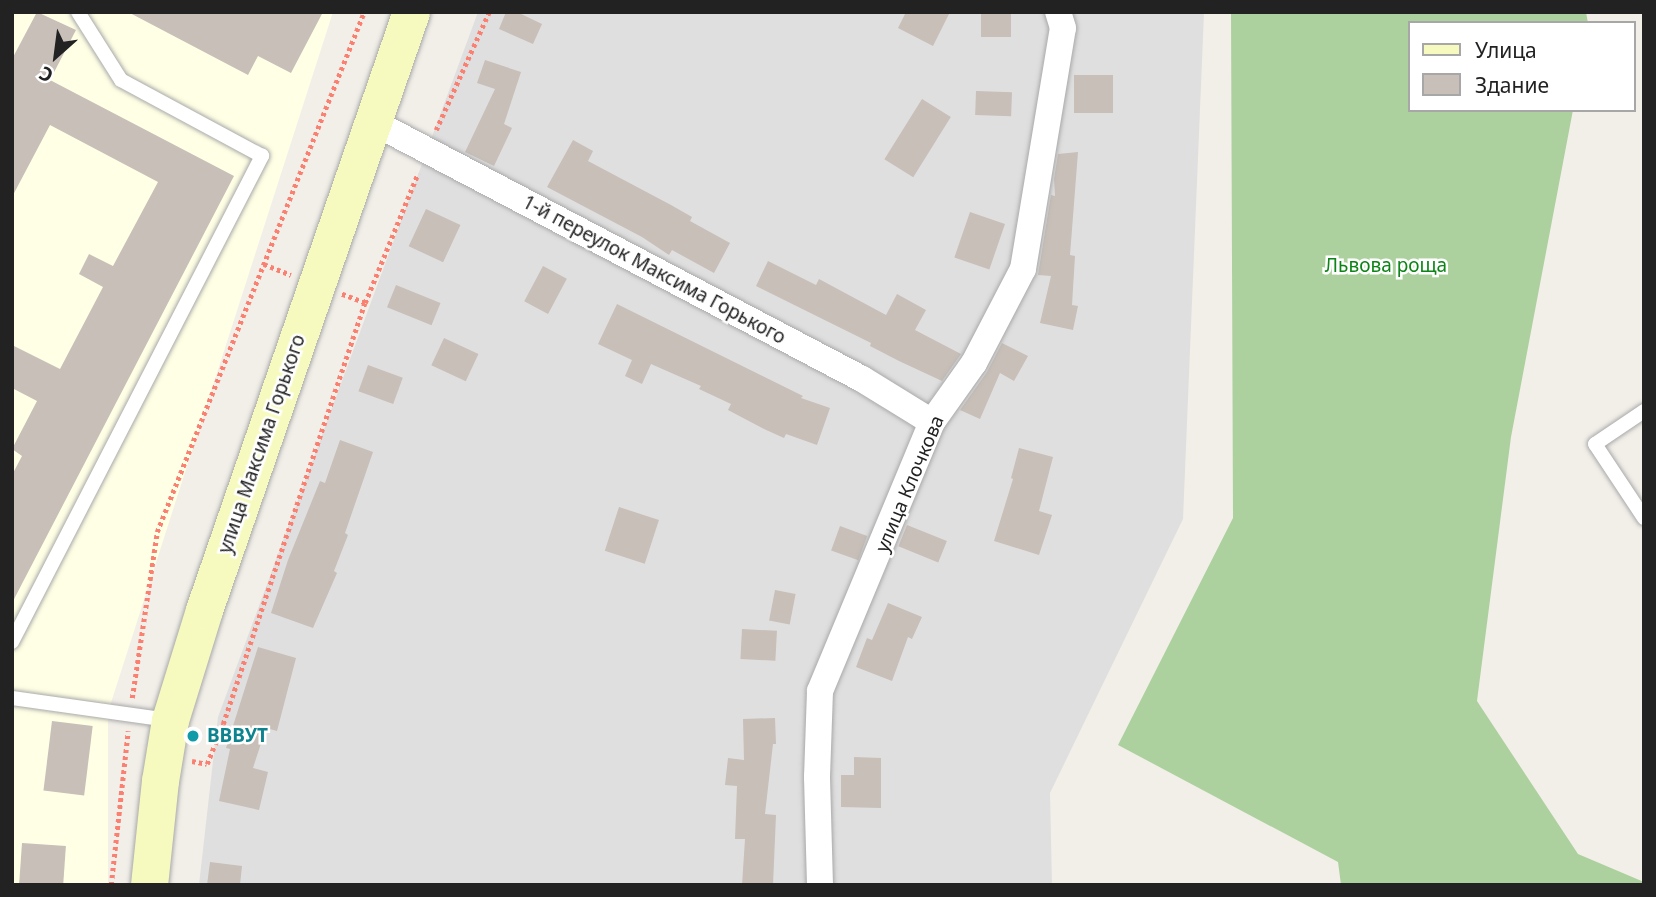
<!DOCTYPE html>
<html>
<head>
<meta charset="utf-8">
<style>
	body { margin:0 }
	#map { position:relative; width:1656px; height:897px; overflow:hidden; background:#f2efe9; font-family:"Noto Sans",sans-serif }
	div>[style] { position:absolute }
	.residential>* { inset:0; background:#e0dfdf }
	.education>* { inset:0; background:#ffffe5 }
	.forest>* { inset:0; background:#add19e }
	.building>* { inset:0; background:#c7bfb8; transform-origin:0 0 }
	.path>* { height:4.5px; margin-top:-2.25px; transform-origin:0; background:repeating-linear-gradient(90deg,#fa8072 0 3.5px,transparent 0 7px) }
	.roads { filter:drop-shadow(0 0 2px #a9a9a9) drop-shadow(0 0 2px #a9a9a9) }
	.lane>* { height:14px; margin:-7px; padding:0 7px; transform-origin:7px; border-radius:7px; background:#fff }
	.street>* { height:26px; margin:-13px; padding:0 13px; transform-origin:13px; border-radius:13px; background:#fff }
	.secondary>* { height:37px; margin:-18.5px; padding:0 18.5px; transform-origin:18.5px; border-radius:18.5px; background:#f7fabf }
	.dots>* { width:19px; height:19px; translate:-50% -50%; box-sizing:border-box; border:4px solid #fff; border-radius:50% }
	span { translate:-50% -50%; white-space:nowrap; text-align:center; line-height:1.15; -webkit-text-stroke:5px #fff; paint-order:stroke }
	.park-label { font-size:19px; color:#0c8416 }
	.street-label { font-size:19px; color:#222 }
	.culture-label { font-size:19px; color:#0d838f; font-weight:700 }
	.left { translate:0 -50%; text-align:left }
	.frame { position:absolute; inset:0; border:14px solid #222; pointer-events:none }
	.legend { position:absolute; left:1408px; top:21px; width:228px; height:91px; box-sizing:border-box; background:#fff; border:2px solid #a7a7a7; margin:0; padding:9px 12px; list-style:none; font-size:21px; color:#222 }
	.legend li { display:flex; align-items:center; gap:14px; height:35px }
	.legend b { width:35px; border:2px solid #a7a7a7 }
	.north { position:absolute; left:21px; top:21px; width:70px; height:70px; -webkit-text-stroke:5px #fff; paint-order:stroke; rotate:208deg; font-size:19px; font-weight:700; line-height:28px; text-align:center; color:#222 }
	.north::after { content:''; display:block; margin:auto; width:24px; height:32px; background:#222; clip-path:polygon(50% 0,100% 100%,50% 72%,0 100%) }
</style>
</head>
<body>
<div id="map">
	<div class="residential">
		<i style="clip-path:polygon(478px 12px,1204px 13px,1183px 519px,1050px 793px,1052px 885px,199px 885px,218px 717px)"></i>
	</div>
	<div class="education">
		<i style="clip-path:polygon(12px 12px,333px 12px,108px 712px,108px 885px,12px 885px)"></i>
	</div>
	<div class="forest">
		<i style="clip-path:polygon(1231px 12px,1586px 12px,1588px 23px,1409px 23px,1409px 110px,1573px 110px,1511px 437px,1477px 701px,1578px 854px,1644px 882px,1644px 885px,1341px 885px,1338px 862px,1118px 745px,1233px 518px)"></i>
	</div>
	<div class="building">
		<i style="clip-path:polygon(37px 12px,76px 30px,50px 80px,234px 176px,12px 603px,12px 475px,22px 456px,12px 449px,37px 401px,12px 388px,12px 345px,60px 369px,103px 287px,79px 274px,89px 254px,113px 266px,158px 182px,50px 125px,12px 197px,12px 59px)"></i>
		<i style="clip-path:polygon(128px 12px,323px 12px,291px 73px,258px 56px,248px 75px)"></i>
		<i style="clip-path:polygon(506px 12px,517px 12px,542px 24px,533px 44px,499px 29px)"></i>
		<i style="clip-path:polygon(906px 12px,950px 12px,933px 46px,898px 28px)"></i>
		<i style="left:981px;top:12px;width:30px;height:25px"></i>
		<i style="clip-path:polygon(485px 60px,521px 72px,504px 124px,512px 128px,494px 166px,465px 152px,495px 89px,477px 83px)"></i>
		<i style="left:1074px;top:75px;width:39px;height:38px"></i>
		<i style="left:976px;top:91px;width:36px;height:24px;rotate:2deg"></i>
		<i style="left:922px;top:99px;width:34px;height:71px;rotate:32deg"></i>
		<i style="clip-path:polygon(573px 140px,593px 151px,588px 161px,671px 205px,692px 217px,690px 221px,730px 243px,714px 273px,672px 250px,669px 255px,642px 237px,547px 187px)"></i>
		<i style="clip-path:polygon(1078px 152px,1070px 255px,1075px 256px,1072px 305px,1078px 306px,1073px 330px,1040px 323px,1051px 276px,1038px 275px,1051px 195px,1055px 196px,1054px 179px,1058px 154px)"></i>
		<i style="left:426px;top:209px;width:38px;height:41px;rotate:25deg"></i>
		<i style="left:970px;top:212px;width:37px;height:48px;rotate:19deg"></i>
		<i style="clip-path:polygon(768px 261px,816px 285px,819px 279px,886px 315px,897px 294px,926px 310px,915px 330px,961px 354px,942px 381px,899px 361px,870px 346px,871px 343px,756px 286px)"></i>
		<i style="left:543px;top:266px;width:27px;height:40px;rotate:28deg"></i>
		<i style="left:396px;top:285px;width:48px;height:24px;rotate:22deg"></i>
		<i style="clip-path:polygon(617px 304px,803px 396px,801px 398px,830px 408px,817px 445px,786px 434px,784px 438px,764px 429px,728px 410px,731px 404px,699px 389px,701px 386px,651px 364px,642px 384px,625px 376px,632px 360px,598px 344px)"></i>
		<i style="left:444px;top:338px;width:38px;height:30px;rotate:25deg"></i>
		<i style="clip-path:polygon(1002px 343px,1028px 356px,1014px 381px,1000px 373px,980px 419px,960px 410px,987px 372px)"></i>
		<i style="left:368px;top:365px;width:37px;height:28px;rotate:20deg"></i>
		<i style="clip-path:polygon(340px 440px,373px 452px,345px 533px,348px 535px,334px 571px,337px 573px,313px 628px,271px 613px,288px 560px,320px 481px,325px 483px)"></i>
		<i style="clip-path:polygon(1019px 448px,1053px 457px,1039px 511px,1052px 515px,1039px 555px,994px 541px,1013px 479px,1011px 478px)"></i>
		<i style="left:619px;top:507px;width:42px;height:46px;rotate:18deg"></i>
		<i style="left:907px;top:525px;width:43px;height:23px;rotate:22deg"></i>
		<i style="left:840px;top:526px;width:29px;height:26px;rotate:20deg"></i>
		<i style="left:775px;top:590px;width:21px;height:31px;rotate:11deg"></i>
		<i style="clip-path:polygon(888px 603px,922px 617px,912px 639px,908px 637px,892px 681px,856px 667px,867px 638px,872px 640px)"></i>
		<i style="left:742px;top:629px;width:35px;height:30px;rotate:3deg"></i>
		<i style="clip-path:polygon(258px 647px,296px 658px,277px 731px,266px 728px,253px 768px,268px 772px,259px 810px,219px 801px,230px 749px,226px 748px)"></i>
		<i style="clip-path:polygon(775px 718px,776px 744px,773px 744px,765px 814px,776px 815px,773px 885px,742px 885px,745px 839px,735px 839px,737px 786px,725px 785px,728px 758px,744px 760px,743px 719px)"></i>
		<i style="left:52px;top:721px;width:41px;height:70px;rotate:7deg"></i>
		<i style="clip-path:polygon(854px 757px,881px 758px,881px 808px,841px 807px,841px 775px,854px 775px)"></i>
		<i style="left:22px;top:843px;width:44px;height:42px;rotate:4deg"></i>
		<i style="clip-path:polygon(210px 862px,242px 866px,240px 885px,207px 885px)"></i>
	</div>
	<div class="path">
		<i style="left:436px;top:130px;width:129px;rotate:-65.8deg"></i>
		<i style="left:264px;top:264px;width:29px;rotate:22deg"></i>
		<i style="left:365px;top:303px;width:140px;rotate:-67.8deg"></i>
		<i style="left:132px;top:698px;width:168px;rotate:-81.4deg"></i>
		<i style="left:157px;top:532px;width:560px;rotate:-68.29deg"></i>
		<i style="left:192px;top:761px;width:15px;rotate:11deg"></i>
		<i style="left:207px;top:764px;width:43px;rotate:-68.2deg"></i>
		<i style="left:223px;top:724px;width:444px;rotate:-71.4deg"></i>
		<i style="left:365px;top:303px;width:25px;rotate:-159deg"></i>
		<i style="left:111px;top:885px;width:155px;rotate:-83.7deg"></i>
	</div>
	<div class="roads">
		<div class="lane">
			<i style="left:1644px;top:411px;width:59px;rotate:146deg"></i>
			<i style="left:1595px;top:444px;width:89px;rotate:56.5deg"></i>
			<i style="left:12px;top:642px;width:547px;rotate:-62.78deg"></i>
			<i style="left:262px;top:156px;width:160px;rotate:-151.7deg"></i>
			<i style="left:121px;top:80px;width:80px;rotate:-122.3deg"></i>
			<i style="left:12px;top:698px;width:158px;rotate:8deg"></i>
		</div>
		<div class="street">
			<i style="left:373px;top:122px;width:552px;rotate:27.72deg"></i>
			<i style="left:862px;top:379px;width:82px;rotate:31.6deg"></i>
			<i style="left:820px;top:885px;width:108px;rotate:-91.6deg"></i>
			<i style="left:817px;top:777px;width:86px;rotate:-88deg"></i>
			<i style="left:820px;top:691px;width:291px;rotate:-67.4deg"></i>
			<i style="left:932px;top:422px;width:72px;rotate:-54.6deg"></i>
			<i style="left:974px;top:363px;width:106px;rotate:-62.5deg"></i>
			<i style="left:1023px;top:269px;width:244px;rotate:-80.6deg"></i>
			<i style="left:1063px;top:28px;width:17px;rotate:-107deg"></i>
		</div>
		<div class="secondary">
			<i style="left:149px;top:885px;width:105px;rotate:-84deg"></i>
			<i style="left:160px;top:781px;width:62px;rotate:-80.7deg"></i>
			<i style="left:170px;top:720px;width:115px;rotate:-72.8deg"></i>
			<i style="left:204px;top:610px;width:633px;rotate:-70.91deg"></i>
		</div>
	</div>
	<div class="dots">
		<i style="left:193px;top:736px;background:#0f9aa8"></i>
	</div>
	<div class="park-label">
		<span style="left:1386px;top:266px">Львова роща</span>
	</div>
	<div class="street-label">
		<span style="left:654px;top:270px;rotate:28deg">1-й переулок Максима Горького</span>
		<span style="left:262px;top:444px;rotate:-71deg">улица Максима Горького</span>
		<span style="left:910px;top:484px;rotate:-67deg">улица Клочкова</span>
	</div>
	<div class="culture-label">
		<span class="left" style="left:207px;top:736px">ВВВУТ</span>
	</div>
	<div class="frame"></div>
	<ul class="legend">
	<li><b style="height:9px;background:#f7fabf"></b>Улица</li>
	<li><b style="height:19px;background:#c7bfb8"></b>Здание</li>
	</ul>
	<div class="north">С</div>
</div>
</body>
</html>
